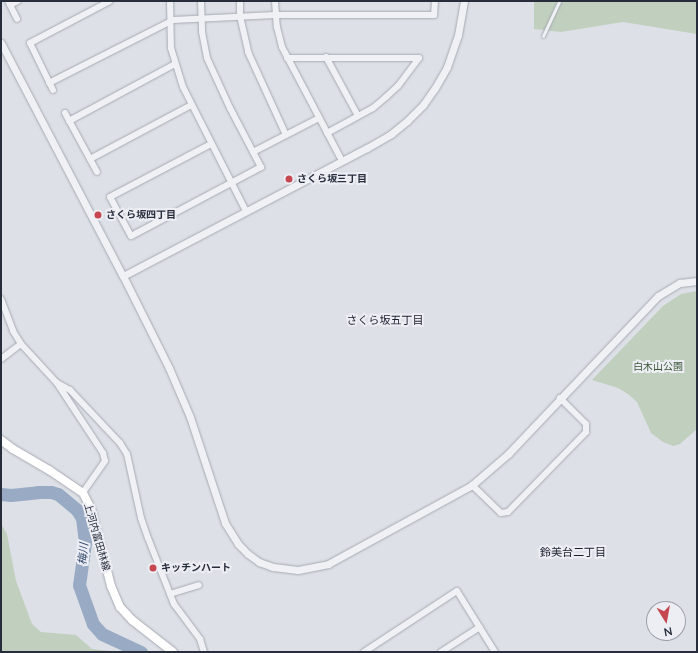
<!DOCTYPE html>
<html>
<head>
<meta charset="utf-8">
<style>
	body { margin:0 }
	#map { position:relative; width:698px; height:653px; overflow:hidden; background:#dde0e6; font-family:Lato,"Noto Sans JP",sans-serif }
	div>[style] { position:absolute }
	.green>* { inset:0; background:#c1cfbe }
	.river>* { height:13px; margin:-6.5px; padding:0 6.5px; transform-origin:6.5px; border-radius:6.5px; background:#99abc4 }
	.roads { filter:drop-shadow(0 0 1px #a6aab3) drop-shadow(0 0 1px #a6aab3) }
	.service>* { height:3px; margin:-1.5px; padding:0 1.5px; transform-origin:1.5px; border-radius:1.5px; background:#eff1f4 }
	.minor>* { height:6px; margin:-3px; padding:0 3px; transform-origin:3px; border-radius:3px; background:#eff1f4 }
	.tertiary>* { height:7px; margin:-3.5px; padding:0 3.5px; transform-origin:3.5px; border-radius:3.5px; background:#eff1f4 }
	.secondary>* { height:8px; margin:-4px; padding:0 4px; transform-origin:4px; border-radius:4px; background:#fff }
	.dots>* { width:11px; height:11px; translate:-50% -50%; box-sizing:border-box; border:2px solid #eceef4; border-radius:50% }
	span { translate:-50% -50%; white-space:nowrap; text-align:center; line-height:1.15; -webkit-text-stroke:4px #eceef4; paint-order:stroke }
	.poi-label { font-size:10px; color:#272d3b; font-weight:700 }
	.left { translate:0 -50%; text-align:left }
	.park-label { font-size:10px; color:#395635 }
	.street-label { font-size:10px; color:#272d3b }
	.neighbourhood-label { font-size:11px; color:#191e2c }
	.water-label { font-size:11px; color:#34496d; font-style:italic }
	.frame { position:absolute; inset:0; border:2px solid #272d3b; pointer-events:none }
	.north { position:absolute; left:646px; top:601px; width:40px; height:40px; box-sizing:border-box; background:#eceef4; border:1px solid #9da1aa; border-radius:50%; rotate:169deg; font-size:11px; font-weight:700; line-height:16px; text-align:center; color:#272d3b }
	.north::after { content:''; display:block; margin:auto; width:14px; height:18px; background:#c64750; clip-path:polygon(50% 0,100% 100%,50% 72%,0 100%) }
</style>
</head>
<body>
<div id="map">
	<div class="green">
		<i style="clip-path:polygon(534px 1px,697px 1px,697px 34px,623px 22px,561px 32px,534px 29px)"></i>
		<i style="clip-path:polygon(697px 291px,697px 429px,680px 444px,673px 446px,663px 442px,651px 433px,637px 402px,628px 394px,618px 388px,592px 380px,663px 306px,681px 294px)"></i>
		<i style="clip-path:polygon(1px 524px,7px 534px,16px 581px,32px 624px,41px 632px,76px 635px,92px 649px,117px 652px,1px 652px)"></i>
	</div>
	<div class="river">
		<i style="left:1px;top:494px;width:10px;rotate:6deg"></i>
		<i style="left:11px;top:495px;width:27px;rotate:-6deg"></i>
		<i style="left:38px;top:492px;width:13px"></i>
		<i style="left:51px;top:492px;width:7px;rotate:16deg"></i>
		<i style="left:58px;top:494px;width:25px;rotate:40deg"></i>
		<i style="left:77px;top:510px;width:9px;rotate:58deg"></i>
		<i style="left:82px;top:518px;width:25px;rotate:83deg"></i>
		<i style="left:85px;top:543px;width:42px;rotate:98.1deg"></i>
		<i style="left:79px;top:585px;width:41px;rotate:70.3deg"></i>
		<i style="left:93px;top:624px;width:13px;rotate:48deg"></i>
		<i style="left:102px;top:634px;width:43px;rotate:24.8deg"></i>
	</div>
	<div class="roads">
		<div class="service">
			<i style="left:543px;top:36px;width:38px;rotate:-65deg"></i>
		</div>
		<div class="minor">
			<i style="left:8px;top:1px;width:20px;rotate:63deg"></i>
			<i style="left:170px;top:1px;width:47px;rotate:88.8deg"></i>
			<i style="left:171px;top:48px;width:41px;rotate:72.9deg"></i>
			<i style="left:183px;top:87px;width:139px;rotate:63.1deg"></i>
			<i style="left:201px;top:1px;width:31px;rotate:88deg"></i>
			<i style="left:202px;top:32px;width:26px;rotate:79deg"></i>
			<i style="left:207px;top:58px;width:55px;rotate:65.3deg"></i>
			<i style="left:230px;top:108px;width:67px;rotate:62.3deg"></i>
			<i style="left:261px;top:167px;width:147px;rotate:152deg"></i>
			<i style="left:131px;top:236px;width:44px;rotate:-118.3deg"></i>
			<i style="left:110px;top:197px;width:114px;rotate:-27.7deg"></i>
			<i style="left:240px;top:1px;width:15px;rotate:90deg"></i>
			<i style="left:240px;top:16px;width:37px;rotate:77deg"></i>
			<i style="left:248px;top:52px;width:91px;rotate:65.4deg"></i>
			<i style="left:275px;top:1px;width:26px;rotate:86deg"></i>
			<i style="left:277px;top:27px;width:21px;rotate:76deg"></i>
			<i style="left:282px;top:47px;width:129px;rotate:62.2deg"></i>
			<i style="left:10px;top:5px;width:9px;rotate:-27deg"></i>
			<i style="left:326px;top:57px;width:67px;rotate:61.5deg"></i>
			<i style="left:287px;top:58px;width:132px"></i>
			<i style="left:49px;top:83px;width:139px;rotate:-26.9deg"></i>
			<i style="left:173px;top:20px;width:102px;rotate:-2.8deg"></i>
			<i style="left:275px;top:15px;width:159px"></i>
			<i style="left:434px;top:15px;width:14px;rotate:-86deg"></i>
			<i style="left:53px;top:90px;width:52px;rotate:-116.1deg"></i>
			<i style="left:30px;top:43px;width:90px;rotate:-27.7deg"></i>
			<i style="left:65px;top:113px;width:67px;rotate:61.5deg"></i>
			<i style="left:69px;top:121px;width:120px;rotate:-28.3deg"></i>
			<i style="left:327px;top:133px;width:52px;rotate:-28.5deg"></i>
			<i style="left:373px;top:108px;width:17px;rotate:-40deg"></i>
			<i style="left:386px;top:97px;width:16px;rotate:-43deg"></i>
			<i style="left:398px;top:86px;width:35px;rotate:-53deg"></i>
			<i style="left:253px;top:152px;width:74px;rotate:-27.3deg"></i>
			<i style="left:90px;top:159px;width:115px;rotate:-28.1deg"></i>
			<i style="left:1px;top:299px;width:34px;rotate:69deg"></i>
			<i style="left:13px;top:331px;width:15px;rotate:58deg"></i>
			<i style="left:21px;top:344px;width:53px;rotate:47.3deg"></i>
			<i style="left:57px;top:383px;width:84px;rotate:56.7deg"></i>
			<i style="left:103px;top:453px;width:8px;rotate:76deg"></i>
			<i style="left:105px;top:461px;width:39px;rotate:125deg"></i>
			<i style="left:1px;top:359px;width:25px;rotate:-37deg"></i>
			<i style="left:57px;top:383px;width:15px;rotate:28deg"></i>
			<i style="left:70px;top:390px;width:73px;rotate:46.7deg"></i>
			<i style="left:120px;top:443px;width:13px;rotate:58deg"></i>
			<i style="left:127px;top:454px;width:66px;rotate:77.7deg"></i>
			<i style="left:141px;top:518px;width:21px;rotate:71deg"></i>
			<i style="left:148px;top:538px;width:71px;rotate:68.5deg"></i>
			<i style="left:174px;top:604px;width:44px;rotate:53.4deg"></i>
			<i style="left:200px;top:639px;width:14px;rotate:73deg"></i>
			<i style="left:472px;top:485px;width:40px;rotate:44deg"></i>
			<i style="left:501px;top:513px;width:7px;rotate:-8deg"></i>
			<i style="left:508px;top:512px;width:112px;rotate:-45.7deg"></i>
			<i style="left:586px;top:432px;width:8px;rotate:-90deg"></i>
			<i style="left:586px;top:424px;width:37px;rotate:-135deg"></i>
			<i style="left:170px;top:594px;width:30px;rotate:-17deg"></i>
			<i style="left:364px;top:652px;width:111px;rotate:-33.3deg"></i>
			<i style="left:457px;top:591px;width:72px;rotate:58.1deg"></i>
			<i style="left:441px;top:652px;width:46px;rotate:-32.7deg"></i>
		</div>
		<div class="tertiary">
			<i style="left:1px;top:43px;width:263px;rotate:62.4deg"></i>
			<i style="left:123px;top:276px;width:103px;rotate:63.4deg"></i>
			<i style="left:169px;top:368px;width:53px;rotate:66.8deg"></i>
			<i style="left:190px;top:417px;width:112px;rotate:71.7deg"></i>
			<i style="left:225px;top:523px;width:25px;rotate:58deg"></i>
			<i style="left:238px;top:544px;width:14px;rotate:45deg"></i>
			<i style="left:248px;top:554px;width:14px;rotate:36deg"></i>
			<i style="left:259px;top:562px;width:15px;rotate:20deg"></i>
			<i style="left:273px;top:567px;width:25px;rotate:7deg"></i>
			<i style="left:298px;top:570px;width:31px;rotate:-11deg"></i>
			<i style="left:328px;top:564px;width:164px;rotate:-28.7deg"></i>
			<i style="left:472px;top:485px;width:48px;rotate:-40.7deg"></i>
			<i style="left:508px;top:454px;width:218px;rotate:-46.5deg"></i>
			<i style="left:658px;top:296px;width:26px;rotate:-31deg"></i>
			<i style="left:680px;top:283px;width:17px;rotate:-7deg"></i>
			<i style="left:123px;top:276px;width:276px;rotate:-27.7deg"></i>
			<i style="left:367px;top:148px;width:28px;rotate:-30deg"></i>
			<i style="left:391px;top:134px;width:21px;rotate:-39deg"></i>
			<i style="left:407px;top:121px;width:23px;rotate:-45deg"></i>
			<i style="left:423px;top:105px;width:21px;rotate:-55deg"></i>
			<i style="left:435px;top:88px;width:24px;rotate:-60deg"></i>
			<i style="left:447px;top:67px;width:34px;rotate:-71deg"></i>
			<i style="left:458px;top:35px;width:35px;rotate:-80deg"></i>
		</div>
		<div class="secondary">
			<i style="left:1px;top:440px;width:15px;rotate:37deg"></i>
			<i style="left:13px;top:449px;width:42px;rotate:30.3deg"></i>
			<i style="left:49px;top:470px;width:41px;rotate:34.1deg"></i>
			<i style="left:83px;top:493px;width:18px;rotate:63deg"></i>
			<i style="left:91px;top:509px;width:80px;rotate:75.4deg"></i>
			<i style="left:111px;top:586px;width:23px;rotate:67deg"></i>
			<i style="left:120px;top:607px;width:18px;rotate:47deg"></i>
			<i style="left:132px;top:620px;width:52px;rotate:38deg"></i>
		</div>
	</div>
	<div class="dots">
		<i style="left:289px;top:179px;background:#c64750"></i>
		<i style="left:98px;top:215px;background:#c64750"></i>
		<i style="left:153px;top:568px;background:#c64750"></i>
	</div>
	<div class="poi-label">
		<span class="left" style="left:297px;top:179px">さくら坂三丁目</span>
		<span class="left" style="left:106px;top:215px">さくら坂四丁目</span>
		<span class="left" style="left:161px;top:568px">キッチンハート</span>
	</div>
	<div class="park-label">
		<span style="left:658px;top:367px">白木山公園</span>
	</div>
	<div class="street-label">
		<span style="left:97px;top:537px;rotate:74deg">上河内富田林線</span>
	</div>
	<div class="neighbourhood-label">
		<span style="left:385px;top:320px">さくら坂五丁目</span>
		<span style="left:573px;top:552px">鈴美台二丁目</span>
	</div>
	<div class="water-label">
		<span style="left:83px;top:554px;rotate:-85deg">梅川</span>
	</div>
	<div class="frame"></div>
	<div class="north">N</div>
</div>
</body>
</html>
